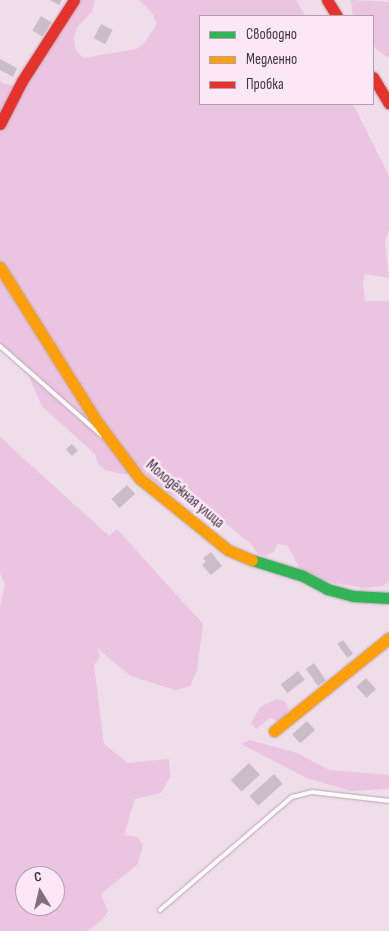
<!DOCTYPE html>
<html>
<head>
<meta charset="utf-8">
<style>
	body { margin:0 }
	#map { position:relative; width:389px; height:931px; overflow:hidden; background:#efddea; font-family:"Sofia Sans Condensed",sans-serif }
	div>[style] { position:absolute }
	.green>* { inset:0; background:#eac4e0 }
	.building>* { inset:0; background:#cbbdc7; transform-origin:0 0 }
	.roads { filter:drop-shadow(0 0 1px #b6a8b2) drop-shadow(0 0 1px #b6a8b2) }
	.lane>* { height:4px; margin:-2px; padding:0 2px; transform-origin:2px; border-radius:2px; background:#fdfafc }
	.fast>* { height:11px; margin:-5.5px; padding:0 5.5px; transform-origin:5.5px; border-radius:5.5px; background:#30b455 }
	.slow>* { height:11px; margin:-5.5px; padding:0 5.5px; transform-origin:5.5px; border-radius:5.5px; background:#ff9f0a }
	.jam>* { height:11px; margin:-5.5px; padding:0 5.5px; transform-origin:5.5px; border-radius:5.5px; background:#e5322d }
	span { translate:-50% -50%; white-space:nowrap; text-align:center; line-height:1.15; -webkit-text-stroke:5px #fbe7f5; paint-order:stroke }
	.street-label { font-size:15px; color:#43363f }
	.legend { position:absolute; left:199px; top:15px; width:175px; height:90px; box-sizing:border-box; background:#fbe7f5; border:1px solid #b1a0ac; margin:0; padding:6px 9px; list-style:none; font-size:15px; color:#43363f }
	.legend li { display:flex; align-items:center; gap:10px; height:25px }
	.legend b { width:25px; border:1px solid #b1a0ac }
	.north { position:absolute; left:15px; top:866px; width:50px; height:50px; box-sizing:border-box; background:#fbe7f5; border:1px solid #b1a0ac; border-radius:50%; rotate:351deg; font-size:14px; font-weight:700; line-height:20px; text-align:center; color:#43363f }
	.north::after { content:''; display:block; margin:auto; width:18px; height:22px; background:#7f707b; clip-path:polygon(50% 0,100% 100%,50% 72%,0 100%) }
</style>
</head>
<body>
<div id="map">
	<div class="green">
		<i style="clip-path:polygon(80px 0,95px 0,92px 12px,77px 27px,74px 38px,76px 50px,83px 58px,137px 49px,144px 43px,157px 24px,153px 14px,139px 0,296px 0,305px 16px,200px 16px,200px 104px,353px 104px,389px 176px,389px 230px,385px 242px,389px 278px,365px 274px,363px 283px,365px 301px,389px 301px,389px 581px,383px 586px,363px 588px,314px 579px,301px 571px,287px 545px,277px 544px,274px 552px,265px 556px,257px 553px,252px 545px,222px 520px,163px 490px,141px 471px,123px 474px,105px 470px,98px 464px,95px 454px,42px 406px,26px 370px,0 347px,0 80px,4px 84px,13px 85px,22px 81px,34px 60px,52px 48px,58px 30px)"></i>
		<i style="clip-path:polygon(351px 0,389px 2px,389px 58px,376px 49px,373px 42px,373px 16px,353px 16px)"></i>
		<i style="clip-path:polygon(evenodd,0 437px,109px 536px,117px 529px,203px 624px,197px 670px,190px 686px,175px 690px,131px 676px,98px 649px,100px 657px,94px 665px,104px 744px,128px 763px,169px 759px,170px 777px,161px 793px,135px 799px,124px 835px,137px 837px,143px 845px,138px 864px,101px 894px,108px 911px,103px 919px,87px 931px,0 931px,0 608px,5px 584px,0 573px,0 437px,25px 876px,55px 876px,55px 906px,25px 906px,25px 876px)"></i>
		<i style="clip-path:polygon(277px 699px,284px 701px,289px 708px,285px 717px,277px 721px,270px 718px,256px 729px,251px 723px,260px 707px)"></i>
		<i style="clip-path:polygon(249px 740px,297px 753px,329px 770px,389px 775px,389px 789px,351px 791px,307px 778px,241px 744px)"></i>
	</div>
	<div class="building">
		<i style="clip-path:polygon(50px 0,62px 0,59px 5px)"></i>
		<i style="left:41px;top:16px;width:12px;height:17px;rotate:31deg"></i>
		<i style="left:101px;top:24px;width:13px;height:16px;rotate:27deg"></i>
		<i style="clip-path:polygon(0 59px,17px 68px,13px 77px,0 70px)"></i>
		<i style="left:72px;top:444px;width:9px;height:8px;rotate:49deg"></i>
		<i style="left:127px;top:485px;width:12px;height:21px;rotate:48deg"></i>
		<i style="clip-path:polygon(211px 552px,222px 566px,211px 575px,202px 565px,206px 562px,203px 558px)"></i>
		<i style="left:343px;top:640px;width:17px;height:7px;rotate:54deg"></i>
		<i style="left:314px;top:663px;width:21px;height:10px;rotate:55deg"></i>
		<i style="left:298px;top:671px;width:11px;height:22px;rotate:52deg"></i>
		<i style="left:366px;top:678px;width:15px;height:13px;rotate:48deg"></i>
		<i style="left:307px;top:721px;width:12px;height:20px;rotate:48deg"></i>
		<i style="left:249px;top:763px;width:16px;height:25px;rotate:47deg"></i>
		<i style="left:274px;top:774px;width:13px;height:33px;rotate:48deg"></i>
	</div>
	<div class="roads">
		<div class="lane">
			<i style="left:0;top:346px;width:135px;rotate:41.4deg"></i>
			<i style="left:160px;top:910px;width:174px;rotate:-40.6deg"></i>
			<i style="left:292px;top:797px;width:21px;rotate:-14deg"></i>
			<i style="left:312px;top:792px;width:78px;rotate:6.7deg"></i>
		</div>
		<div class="fast">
			<i style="left:252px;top:560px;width:53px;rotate:17.4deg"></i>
			<i style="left:303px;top:576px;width:27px;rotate:28deg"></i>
			<i style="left:327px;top:589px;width:27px;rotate:15deg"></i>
			<i style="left:353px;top:596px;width:36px;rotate:3deg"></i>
		</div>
		<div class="slow">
			<i style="left:0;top:267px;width:184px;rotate:57.9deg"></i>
			<i style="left:98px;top:423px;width:69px;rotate:53.3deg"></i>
			<i style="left:139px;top:478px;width:114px;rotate:39deg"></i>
			<i style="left:228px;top:550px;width:26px;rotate:23deg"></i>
			<i style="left:274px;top:731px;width:148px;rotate:-39deg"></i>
		</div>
		<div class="jam">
			<i style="left:327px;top:0;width:19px;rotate:58deg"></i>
			<i style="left:373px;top:77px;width:31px;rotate:59deg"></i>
			<i style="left:0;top:124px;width:48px;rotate:-62.9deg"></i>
			<i style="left:22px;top:81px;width:96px;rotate:-57.3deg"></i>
		</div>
	</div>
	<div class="street-label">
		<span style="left:185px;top:494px;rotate:40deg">Молодёжная улица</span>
	</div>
	<ul class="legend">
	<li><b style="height:6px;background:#30b455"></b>Свободно</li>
	<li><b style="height:6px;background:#ff9f0a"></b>Медленно</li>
	<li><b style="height:6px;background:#e5322d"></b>Пробка</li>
	</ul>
	<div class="north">С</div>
</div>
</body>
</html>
